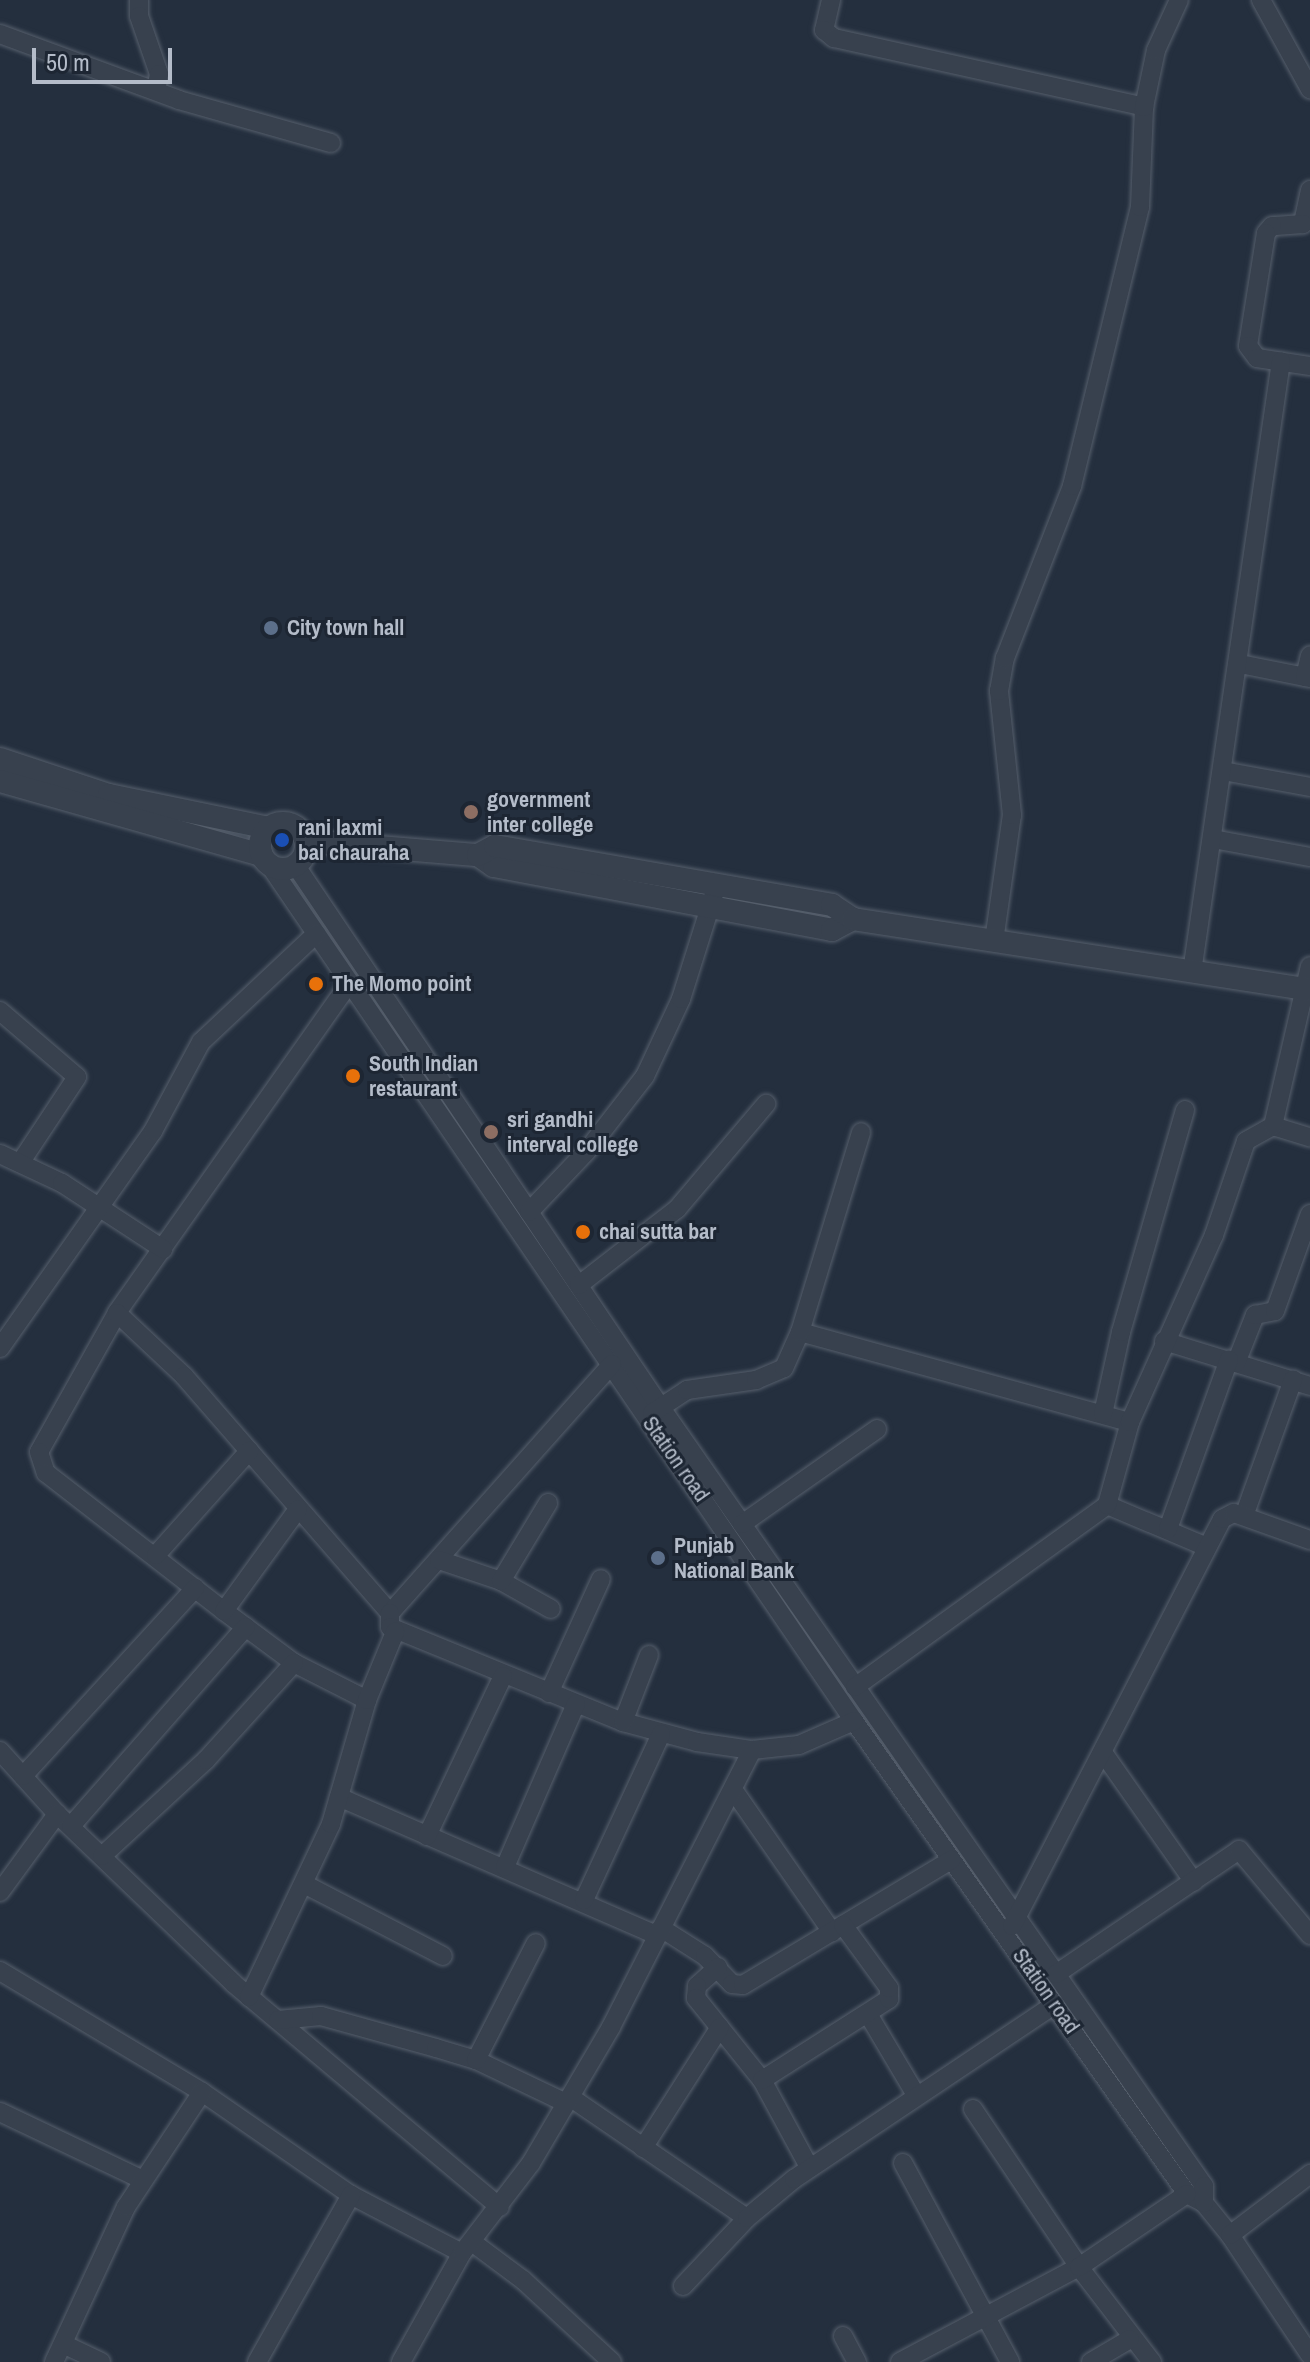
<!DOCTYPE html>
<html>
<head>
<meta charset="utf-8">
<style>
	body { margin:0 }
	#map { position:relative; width:1310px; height:2362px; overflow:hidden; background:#242f3e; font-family:"Archivo Narrow",sans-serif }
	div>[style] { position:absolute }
	.roads { filter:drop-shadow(0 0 2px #565f6c) drop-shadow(0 0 2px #565f6c) }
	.minor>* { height:18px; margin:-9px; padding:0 9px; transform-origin:9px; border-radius:9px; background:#38414e }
	.tertiary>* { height:22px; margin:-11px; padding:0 11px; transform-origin:11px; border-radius:11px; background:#38414e }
	.tertiary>.ring { margin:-11px; padding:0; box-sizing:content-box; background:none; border:22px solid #38414e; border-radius:50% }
	.dots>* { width:22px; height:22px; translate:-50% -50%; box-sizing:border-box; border:4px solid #1d2633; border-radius:50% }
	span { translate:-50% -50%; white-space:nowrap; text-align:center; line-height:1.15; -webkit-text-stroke:6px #1d2633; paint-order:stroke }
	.poi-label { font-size:22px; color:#b4bcc9; font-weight:700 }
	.left { translate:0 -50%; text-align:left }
	.street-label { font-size:22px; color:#b4bcc9 }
	.scale { position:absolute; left:32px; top:48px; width:140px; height:36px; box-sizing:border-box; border:4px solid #b4bcc9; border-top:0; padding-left:10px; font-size:24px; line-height:28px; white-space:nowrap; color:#b4bcc9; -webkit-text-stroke:6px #1d2633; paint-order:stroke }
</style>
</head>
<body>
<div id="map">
	<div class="roads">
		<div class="minor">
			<i style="left:139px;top:0;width:16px;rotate:90deg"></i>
			<i style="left:139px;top:16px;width:61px;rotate:71deg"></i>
			<i style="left:159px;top:74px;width:17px;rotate:100deg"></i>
			<i style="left:831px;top:0;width:31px;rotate:103deg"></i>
			<i style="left:824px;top:30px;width:13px;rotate:39deg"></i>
			<i style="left:834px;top:38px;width:318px;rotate:12.5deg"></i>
			<i style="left:1261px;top:0;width:102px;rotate:61.2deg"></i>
			<i style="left:0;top:34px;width:191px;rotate:20.2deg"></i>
			<i style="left:179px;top:100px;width:158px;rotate:15.8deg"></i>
			<i style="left:1310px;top:190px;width:35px;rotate:102deg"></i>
			<i style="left:1303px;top:224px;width:31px;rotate:176deg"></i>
			<i style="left:1272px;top:226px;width:9px;rotate:131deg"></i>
			<i style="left:1266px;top:233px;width:114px;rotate:99.1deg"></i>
			<i style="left:1248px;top:346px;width:15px;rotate:53deg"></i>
			<i style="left:1257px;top:358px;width:54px;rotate:8.6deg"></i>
			<i style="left:1240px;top:664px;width:71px;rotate:11.3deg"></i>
			<i style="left:1305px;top:677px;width:22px;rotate:-77deg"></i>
			<i style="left:1223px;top:771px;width:88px;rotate:10.4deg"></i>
			<i style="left:1213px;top:839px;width:99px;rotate:10.5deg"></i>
			<i style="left:268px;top:863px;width:1039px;rotate:55.67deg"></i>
			<i style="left:854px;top:1721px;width:578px;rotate:54.85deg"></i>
			<i style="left:1187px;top:2194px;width:19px;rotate:28deg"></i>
			<i style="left:1204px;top:2203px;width:41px;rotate:50.9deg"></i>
			<i style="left:1230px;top:2235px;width:144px;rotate:56.3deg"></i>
			<i style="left:296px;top:866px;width:653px;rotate:56.04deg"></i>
			<i style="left:661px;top:1408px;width:949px;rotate:55.09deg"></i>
			<i style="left:1204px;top:2186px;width:17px;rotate:90deg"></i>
			<i style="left:994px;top:941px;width:127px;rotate:-81.9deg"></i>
			<i style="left:1012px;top:815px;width:125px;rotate:-96deg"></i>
			<i style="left:999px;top:691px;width:34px;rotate:-80deg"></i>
			<i style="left:1005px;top:658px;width:185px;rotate:-68.7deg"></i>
			<i style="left:1072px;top:486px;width:287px;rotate:-76.3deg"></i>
			<i style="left:1140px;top:207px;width:100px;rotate:-87.7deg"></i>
			<i style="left:1144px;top:107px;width:58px;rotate:-78.1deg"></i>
			<i style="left:1156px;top:50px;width:55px;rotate:-65.3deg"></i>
			<i style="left:1192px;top:972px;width:617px;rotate:-81.71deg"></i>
			<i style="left:348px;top:985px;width:401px;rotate:125.2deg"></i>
			<i style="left:117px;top:1313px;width:159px;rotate:119.3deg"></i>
			<i style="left:39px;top:1452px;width:22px;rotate:72deg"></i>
			<i style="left:46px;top:1473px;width:225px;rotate:37.8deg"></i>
			<i style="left:224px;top:1611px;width:87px;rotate:36.6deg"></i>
			<i style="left:294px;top:1663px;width:82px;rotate:26.9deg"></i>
			<i style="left:0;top:1011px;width:101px;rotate:40.6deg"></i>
			<i style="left:77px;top:1077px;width:103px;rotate:123.5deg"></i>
			<i style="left:1273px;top:1126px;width:39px;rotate:17deg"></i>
			<i style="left:0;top:1154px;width:68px;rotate:25.1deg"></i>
			<i style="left:62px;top:1183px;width:121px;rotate:33.2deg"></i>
			<i style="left:529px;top:1212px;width:83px;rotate:-46.5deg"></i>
			<i style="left:586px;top:1152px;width:96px;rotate:-52.2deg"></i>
			<i style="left:645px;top:1076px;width:85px;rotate:-64.9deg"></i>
			<i style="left:681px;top:999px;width:116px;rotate:-72.5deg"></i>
			<i style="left:579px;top:1285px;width:124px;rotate:-37.8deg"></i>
			<i style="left:677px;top:1209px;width:138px;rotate:-49.7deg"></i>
			<i style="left:117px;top:1313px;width:92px;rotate:43.2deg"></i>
			<i style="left:184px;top:1376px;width:314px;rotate:49deg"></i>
			<i style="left:800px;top:1332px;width:342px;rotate:15.3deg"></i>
			<i style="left:1164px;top:1341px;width:153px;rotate:17.1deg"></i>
			<i style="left:0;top:1348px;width:266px;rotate:-54.8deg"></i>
			<i style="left:153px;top:1131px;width:101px;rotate:-61.7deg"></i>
			<i style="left:201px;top:1042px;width:158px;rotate:-43.2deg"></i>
			<i style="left:1236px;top:1363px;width:52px;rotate:-68.4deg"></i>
			<i style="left:1255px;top:1315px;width:20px;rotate:-11deg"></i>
			<i style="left:1275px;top:1311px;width:103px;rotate:-70.2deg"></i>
			<i style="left:612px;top:1364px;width:334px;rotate:131.7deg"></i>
			<i style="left:390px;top:1613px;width:14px;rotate:90deg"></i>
			<i style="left:390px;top:1627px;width:252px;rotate:22.2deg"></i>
			<i style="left:623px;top:1722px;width:77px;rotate:15.1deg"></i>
			<i style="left:697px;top:1742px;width:56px;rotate:8.3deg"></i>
			<i style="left:752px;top:1750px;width:47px;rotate:-6.1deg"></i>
			<i style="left:799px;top:1745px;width:60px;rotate:-23.6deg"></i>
			<i style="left:652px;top:1413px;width:42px;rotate:-33.3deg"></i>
			<i style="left:687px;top:1390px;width:70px;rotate:-8.2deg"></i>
			<i style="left:756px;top:1380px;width:30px;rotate:-23deg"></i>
			<i style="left:784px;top:1368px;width:39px;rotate:-66deg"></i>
			<i style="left:800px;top:1332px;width:209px;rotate:-73deg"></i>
			<i style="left:1103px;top:1414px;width:84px;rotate:-77.6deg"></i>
			<i style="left:1121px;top:1332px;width:231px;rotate:-73.9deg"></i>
			<i style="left:1107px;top:1505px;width:108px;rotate:22.8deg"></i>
			<i style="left:1244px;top:1516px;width:145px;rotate:-70.2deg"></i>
			<i style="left:742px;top:1524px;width:165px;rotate:-35.1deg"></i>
			<i style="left:1168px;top:1529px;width:180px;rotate:-70.2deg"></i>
			<i style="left:156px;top:1555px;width:140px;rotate:-48.2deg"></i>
			<i style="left:439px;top:1560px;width:65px;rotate:18.7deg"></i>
			<i style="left:501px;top:1581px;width:57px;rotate:29.2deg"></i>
			<i style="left:501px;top:1581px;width:91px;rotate:-58.9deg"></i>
			<i style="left:224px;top:1611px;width:126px;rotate:-54deg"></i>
			<i style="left:855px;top:1687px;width:311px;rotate:-35.8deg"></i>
			<i style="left:1107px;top:1505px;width:86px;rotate:-74.5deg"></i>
			<i style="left:1130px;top:1422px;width:205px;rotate:-65.8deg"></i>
			<i style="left:1214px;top:1235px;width:99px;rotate:-71.2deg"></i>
			<i style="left:1246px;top:1141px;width:31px;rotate:-29deg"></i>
			<i style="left:1273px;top:1126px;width:164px;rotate:-77deg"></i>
			<i style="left:549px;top:1693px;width:125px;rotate:-65.5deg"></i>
			<i style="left:623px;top:1722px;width:72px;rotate:-68.8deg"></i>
			<i style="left:0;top:1751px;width:85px;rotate:47.9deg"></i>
			<i style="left:57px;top:1814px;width:245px;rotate:43.8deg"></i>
			<i style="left:234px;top:1984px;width:347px;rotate:40deg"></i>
			<i style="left:1104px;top:1754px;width:156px;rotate:54.9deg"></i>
			<i style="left:23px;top:1776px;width:255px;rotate:-47.5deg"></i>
			<i style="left:734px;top:1791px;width:172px;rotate:55.2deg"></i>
			<i style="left:339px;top:1797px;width:347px;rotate:23.5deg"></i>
			<i style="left:71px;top:1826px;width:265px;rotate:-48.7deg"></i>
			<i style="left:427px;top:1836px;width:177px;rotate:-64.6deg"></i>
			<i style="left:102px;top:1856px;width:142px;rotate:-42.7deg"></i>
			<i style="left:206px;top:1760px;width:131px;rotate:-47.8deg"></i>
			<i style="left:505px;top:1867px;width:178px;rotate:-66.5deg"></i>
			<i style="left:306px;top:1885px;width:154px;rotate:27.4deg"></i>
			<i style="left:0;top:1892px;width:97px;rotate:-53.8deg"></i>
			<i style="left:584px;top:1900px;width:183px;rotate:-65.1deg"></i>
			<i style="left:1012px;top:1926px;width:458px;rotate:-62.7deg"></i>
			<i style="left:1222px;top:1519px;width:13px;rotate:-27deg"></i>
			<i style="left:1234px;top:1513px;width:81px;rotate:19.6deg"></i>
			<i style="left:661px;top:1928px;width:52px;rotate:32.5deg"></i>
			<i style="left:705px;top:1956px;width:39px;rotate:46deg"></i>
			<i style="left:732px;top:1984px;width:11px;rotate:5deg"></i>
			<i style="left:743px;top:1985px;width:243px;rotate:-31deg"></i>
			<i style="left:718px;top:1967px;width:28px;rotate:138deg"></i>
			<i style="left:697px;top:1986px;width:12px;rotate:95deg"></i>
			<i style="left:696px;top:1998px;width:105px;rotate:51.2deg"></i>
			<i style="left:762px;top:2080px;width:99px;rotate:61.6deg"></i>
			<i style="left:0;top:1971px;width:235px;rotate:30.9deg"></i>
			<i style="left:202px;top:2092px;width:181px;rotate:34.7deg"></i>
			<i style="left:351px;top:2195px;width:125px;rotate:27.6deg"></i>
			<i style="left:1056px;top:1974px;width:221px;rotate:-34.1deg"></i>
			<i style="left:1239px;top:1850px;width:111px;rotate:50.1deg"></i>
			<i style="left:249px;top:1997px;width:191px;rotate:-64.6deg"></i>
			<i style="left:331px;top:1824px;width:129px;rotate:-73.8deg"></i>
			<i style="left:367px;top:1700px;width:74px;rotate:-67.6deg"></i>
			<i style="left:868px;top:2014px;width:94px;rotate:59.3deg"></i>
			<i style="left:278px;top:2020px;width:43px;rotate:-5.3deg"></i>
			<i style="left:321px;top:2016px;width:119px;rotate:15.5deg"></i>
			<i style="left:436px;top:2048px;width:42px;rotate:16.7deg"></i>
			<i style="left:476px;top:2060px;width:100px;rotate:25.5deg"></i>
			<i style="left:476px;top:2060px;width:131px;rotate:-62.9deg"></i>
			<i style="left:762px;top:2080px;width:151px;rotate:-32.5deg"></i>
			<i style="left:889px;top:1999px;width:11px;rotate:-90deg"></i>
			<i style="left:889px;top:1988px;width:78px;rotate:-126.1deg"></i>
			<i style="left:570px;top:2097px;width:214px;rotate:34.4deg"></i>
			<i style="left:973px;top:2109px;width:190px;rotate:56.1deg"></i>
			<i style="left:1079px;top:2267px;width:120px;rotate:52.5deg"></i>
			<i style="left:0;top:2112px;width:158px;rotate:25.4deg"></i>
			<i style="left:643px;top:2148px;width:143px;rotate:-57.5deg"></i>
			<i style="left:903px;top:2163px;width:226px;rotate:61.7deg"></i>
			<i style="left:1230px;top:2235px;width:101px;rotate:-37.3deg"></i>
			<i style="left:472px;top:2242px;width:64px;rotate:36.7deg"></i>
			<i style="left:523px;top:2280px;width:121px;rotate:42.7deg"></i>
			<i style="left:683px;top:2286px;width:93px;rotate:-46.7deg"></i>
			<i style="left:747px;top:2218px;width:61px;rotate:-39.7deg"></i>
			<i style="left:794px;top:2179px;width:314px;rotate:-33.8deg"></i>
			<i style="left:843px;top:2336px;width:30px;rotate:62deg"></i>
			<i style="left:63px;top:2344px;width:42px;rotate:25.3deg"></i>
			<i style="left:54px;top:2362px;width:171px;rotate:-65.1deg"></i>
			<i style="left:126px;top:2207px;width:138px;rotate:-56.5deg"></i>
			<i style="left:257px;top:2362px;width:192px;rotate:-60.6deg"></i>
			<i style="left:401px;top:2362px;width:125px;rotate:-60.8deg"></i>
			<i style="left:462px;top:2253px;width:113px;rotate:-52.5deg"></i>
			<i style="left:531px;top:2163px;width:158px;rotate:-59.5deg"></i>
			<i style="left:611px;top:2027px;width:311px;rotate:-63deg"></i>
			<i style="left:900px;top:2362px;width:203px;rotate:-28deg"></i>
			<i style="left:1079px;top:2267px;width:130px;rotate:-34.1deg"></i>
			<i style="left:1091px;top:2362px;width:45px;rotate:-30.5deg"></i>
		</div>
		<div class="tertiary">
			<i style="left:0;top:759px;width:115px;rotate:18.3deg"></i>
			<i style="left:109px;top:795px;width:162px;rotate:11.7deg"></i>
			<i style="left:0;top:781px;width:272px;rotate:15.8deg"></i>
			<i class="ring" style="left:260px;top:823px;width:24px;height:24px"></i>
			<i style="left:306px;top:841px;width:173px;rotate:4.7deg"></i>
			<i style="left:478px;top:855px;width:19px;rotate:35deg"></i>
			<i style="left:494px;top:866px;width:344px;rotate:10.7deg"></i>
			<i style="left:832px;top:930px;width:24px;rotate:-28deg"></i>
			<i style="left:478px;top:855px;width:19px;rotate:-28deg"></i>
			<i style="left:495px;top:846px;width:342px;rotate:9.9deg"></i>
			<i style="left:832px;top:905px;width:25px;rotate:34deg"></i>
			<i style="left:853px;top:919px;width:462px;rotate:8.8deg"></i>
		</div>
	</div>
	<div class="dots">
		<i style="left:271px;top:628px;background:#5c6f8a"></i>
		<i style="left:471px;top:812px;background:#8d6e63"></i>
		<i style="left:282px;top:840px;background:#1a4fb4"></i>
		<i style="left:316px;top:984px;background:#e8710a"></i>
		<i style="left:353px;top:1076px;background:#e8710a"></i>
		<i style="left:491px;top:1132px;background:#8d6e63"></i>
		<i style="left:583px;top:1232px;background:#e8710a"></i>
		<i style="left:658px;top:1558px;background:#5c6f8a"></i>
	</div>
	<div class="poi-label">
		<span class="left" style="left:287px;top:628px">City town hall</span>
		<span class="left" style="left:487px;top:812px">government<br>inter college</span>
		<span class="left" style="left:298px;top:840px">rani laxmi<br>bai chauraha</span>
		<span class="left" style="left:332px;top:984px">The Momo point</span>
		<span class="left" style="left:369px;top:1076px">South Indian<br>restaurant</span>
		<span class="left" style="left:507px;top:1132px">sri gandhi<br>interval college</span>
		<span class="left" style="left:599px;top:1232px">chai sutta bar</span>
		<span class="left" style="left:674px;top:1558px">Punjab<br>National Bank</span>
	</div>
	<div class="street-label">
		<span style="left:676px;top:1459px;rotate:55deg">Station road</span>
		<span style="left:1046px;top:1991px;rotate:55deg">Station road</span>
	</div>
	<div class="scale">50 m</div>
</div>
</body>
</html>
